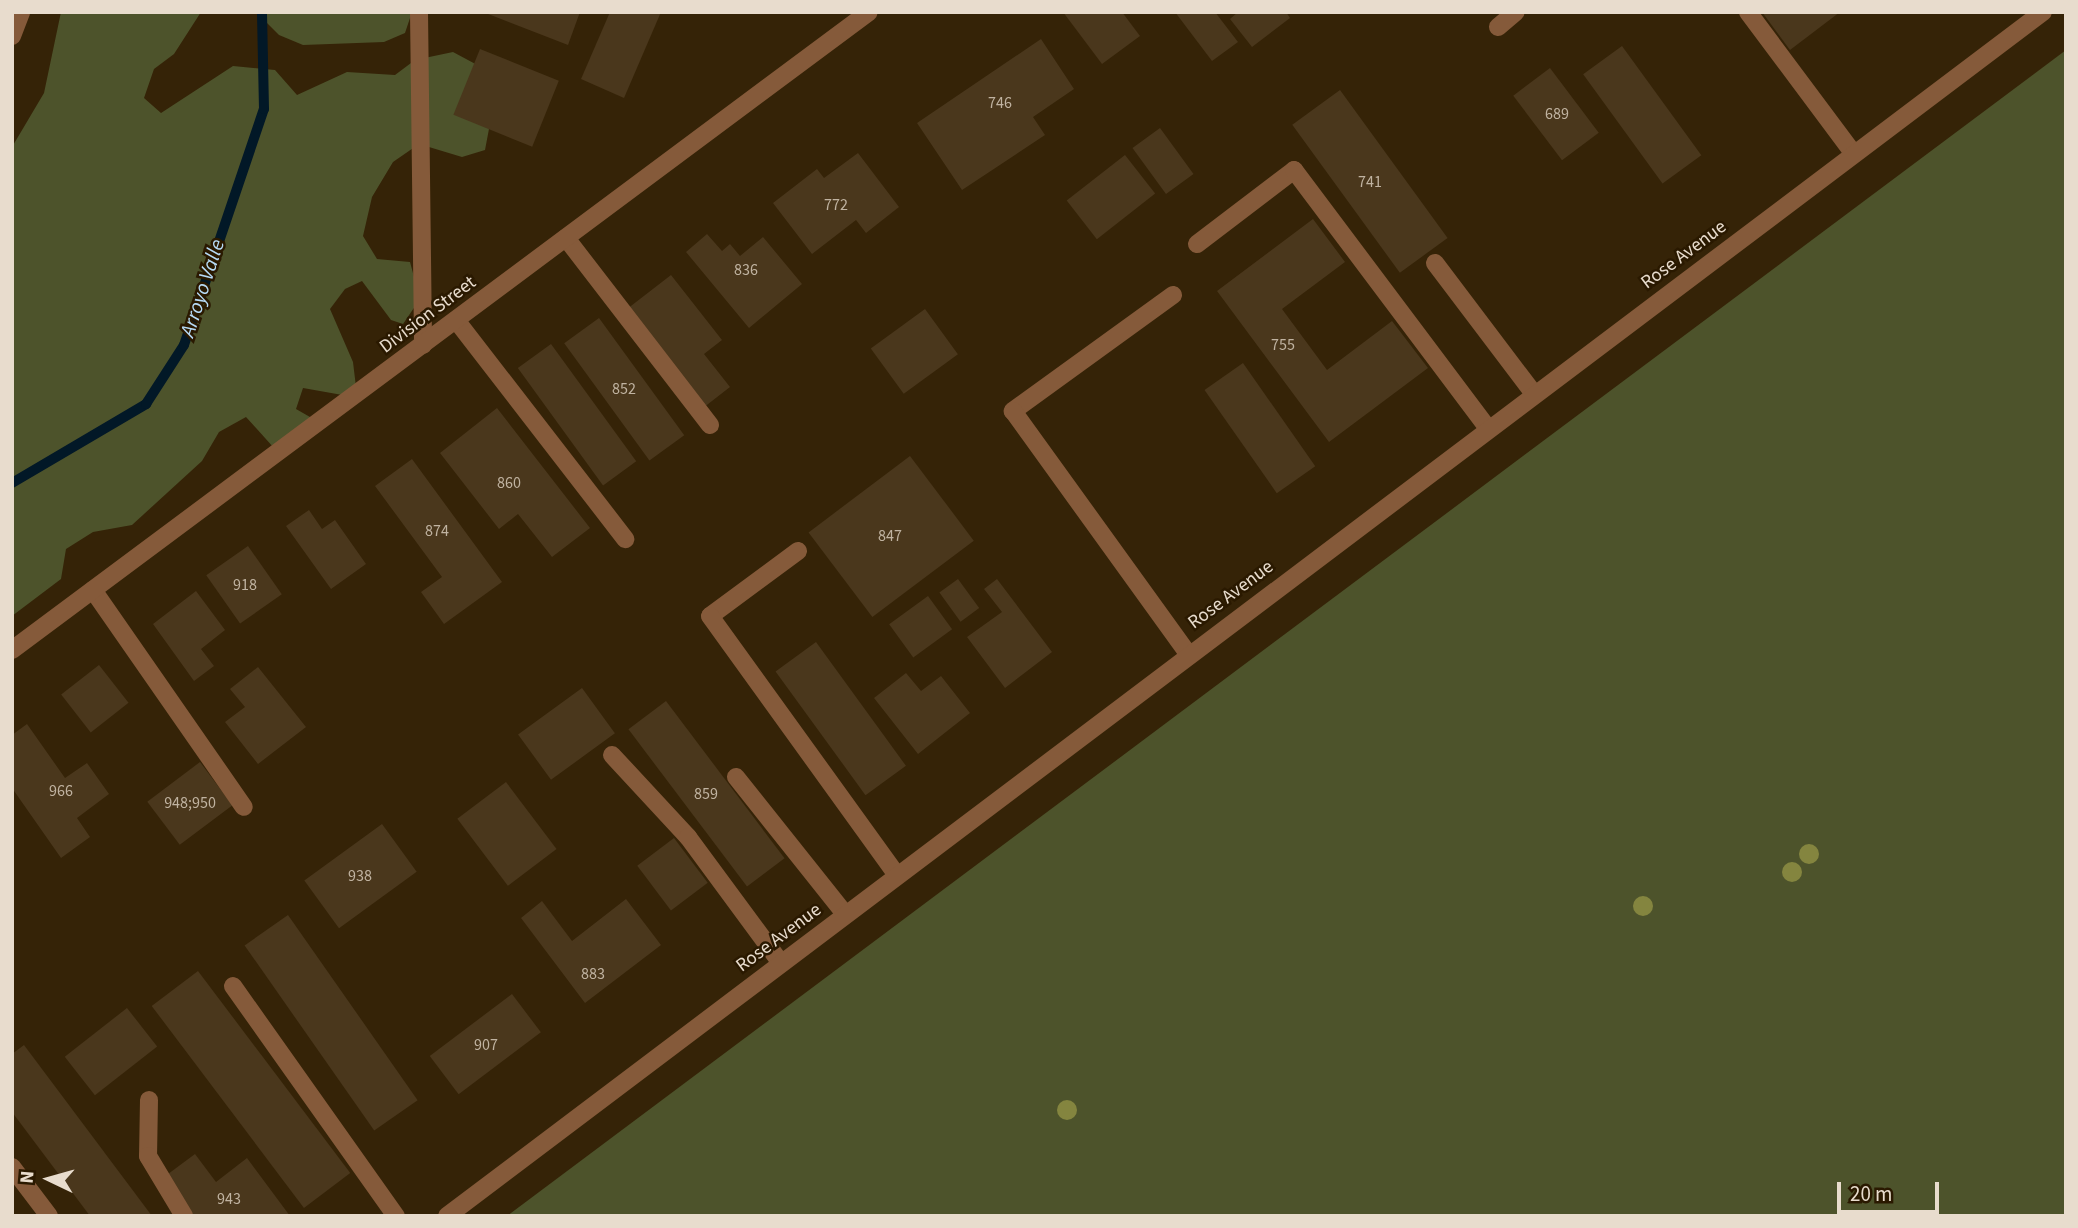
<!DOCTYPE html>
<html>
<head>
<meta charset="utf-8">
<style>
	body { margin:0 }
	#map { position:relative; width:2078px; height:1228px; overflow:hidden; background:#352307; font-family:"Source Sans 3",sans-serif }
	div>[style] { position:absolute }
	.green>* { inset:0; background:#4d532b }
	.stream>* { height:10px; margin:-5px; padding:0 5px; transform-origin:5px; border-radius:5px; background:#021827 }
	.building>* { inset:0; background:#4a371c; transform-origin:0 0 }
	.minor>* { height:18px; margin:-9px; padding:0 9px; transform-origin:9px; border-radius:9px; background:#855a3a }
	.trees>* { width:20px; height:20px; margin:-10px; border-radius:50%; background:#84853f }
	span { translate:-50% -50%; white-space:nowrap; text-align:center; line-height:1.15; -webkit-text-stroke:5px #2a1900; paint-order:stroke }
	.number-label { font-size:16px; color:#c0b3a1 }
	.number-label span { -webkit-text-stroke-width:0 }
	.street-label { font-size:19px; color:#e8dccd }
	.water-label { font-size:21px; color:#b6daf5; font-style:italic }
	.frame { position:absolute; inset:0; border:14px solid #e8dccd; pointer-events:none }
	.north { position:absolute; left:14px; top:1144px; width:70px; height:70px; -webkit-text-stroke:5px #2a1900; paint-order:stroke; rotate:275deg; font-size:19px; font-weight:700; line-height:28px; text-align:center; color:#e8dccd }
	.north::after { content:''; display:block; margin:auto; width:24px; height:32px; background:#e8dccd; clip-path:polygon(50% 0,100% 100%,50% 72%,0 100%) }
	.scale { position:absolute; left:1837px; top:1182px; width:102px; height:32px; box-sizing:border-box; border:4px solid #e8dccd; border-top:0; padding-left:9px; font-size:21px; line-height:24px; white-space:nowrap; color:#e8dccd; -webkit-text-stroke:5px #2a1900; paint-order:stroke }
</style>
</head>
<body>
<div id="map">
	<div class="green">
		<i style="clip-path:polygon(61px 12px,201px 12px,174px 54px,154px 69px,144px 98px,161px 113px,233px 66px,275px 70px,297px 95px,347px 72px,395px 75px,415px 60px,453px 52px,481px 67px,496px 92px,485px 150px,462px 157px,419px 144px,393px 162px,372px 197px,363px 236px,377px 259px,410px 262px,420px 299px,403px 324px,391px 320px,362px 281px,345px 289px,330px 309px,353px 362px,356px 387px,348px 396px,303px 388px,296px 409px,317px 421px,274px 448px,246px 417px,219px 432px,202px 461px,132px 525px,93px 532px,66px 549px,61px 579px,12px 616px,12px 147px,44px 93px)"></i>
		<i style="clip-path:polygon(256px 12px,412px 12px,405px 33px,384px 42px,303px 45px,279px 35px)"></i>
		<i style="clip-path:polygon(2066px 50px,2066px 1216px,507px 1216px)"></i>
	</div>
	<div class="stream">
		<i style="left:12px;top:483px;width:156px;rotate:-30.5deg"></i>
		<i style="left:146px;top:404px;width:70px;rotate:-57.2deg"></i>
		<i style="left:184px;top:345px;width:249px;rotate:-71.3deg"></i>
		<i style="left:264px;top:109px;width:97px;rotate:-91.2deg"></i>
	</div>
	<div class="building">
		<i style="clip-path:polygon(483px 12px,580px 12px,568px 45px)"></i>
		<i style="clip-path:polygon(610px 12px,661px 12px,624px 98px,581px 79px)"></i>
		<i style="clip-path:polygon(1063px 12px,1122px 12px,1140px 36px,1102px 64px)"></i>
		<i style="clip-path:polygon(1175px 12px,1215px 12px,1238px 42px,1212px 61px)"></i>
		<i style="clip-path:polygon(1238px 12px,1286px 12px,1290px 18px,1252px 47px,1230px 19px)"></i>
		<i style="clip-path:polygon(1762px 12px,1840px 12px,1790px 50px)"></i>
		<i style="clip-path:polygon(1041px 39px,1074px 89px,1033px 117px,1045px 135px,962px 190px,917px 123px)"></i>
		<i style="left:1622px;top:46px;width:135px;height:48px;rotate:54deg"></i>
		<i style="left:480px;top:49px;width:85px;height:71px;rotate:22deg"></i>
		<i style="left:1550px;top:68px;width:81px;height:46px;rotate:53deg"></i>
		<i style="left:1340px;top:90px;width:183px;height:59px;rotate:54deg"></i>
		<i style="left:1160px;top:128px;width:57px;height:34px;rotate:54deg"></i>
		<i style="clip-path:polygon(858px 153px,899px 207px,866px 233px,856px 220px,812px 254px,773px 203px,817px 169px,824px 178px)"></i>
		<i style="left:1125px;top:155px;width:49px;height:74px;rotate:52deg"></i>
		<i style="clip-path:polygon(1313px 219px,1345px 262px,1282px 309px,1327px 370px,1392px 321px,1428px 368px,1329px 442px,1217px 291px)"></i>
		<i style="clip-path:polygon(707px 234px,722px 251px,730px 244px,740px 256px,763px 237px,802px 284px,749px 328px,686px 252px)"></i>
		<i style="clip-path:polygon(671px 275px,722px 340px,704px 354px,730px 387px,703px 408px,627px 309px)"></i>
		<i style="left:925px;top:309px;width:56px;height:67px;rotate:54deg"></i>
		<i style="left:599px;top:318px;width:145px;height:43px;rotate:54deg"></i>
		<i style="left:551px;top:344px;width:145px;height:41px;rotate:54deg"></i>
		<i style="left:1243px;top:363px;width:126px;height:47px;rotate:55deg"></i>
		<i style="clip-path:polygon(497px 408px,590px 528px,552px 557px,518px 514px,499px 529px,440px 453px)"></i>
		<i style="left:910px;top:456px;width:106px;height:127px;rotate:53deg"></i>
		<i style="clip-path:polygon(412px 459px,502px 582px,444px 624px,421px 592px,442px 577px,375px 486px)"></i>
		<i style="clip-path:polygon(309px 510px,322px 529px,335px 520px,366px 564px,331px 589px,286px 526px)"></i>
		<i style="left:248px;top:546px;width:59px;height:51px;rotate:55deg"></i>
		<i style="left:958px;top:579px;width:36px;height:23px;rotate:54deg"></i>
		<i style="clip-path:polygon(997px 579px,1052px 652px,1005px 688px,967px 637px,1002px 612px,984px 589px)"></i>
		<i style="clip-path:polygon(196px 591px,225px 630px,201px 649px,214px 666px,194px 681px,153px 624px)"></i>
		<i style="left:928px;top:596px;width:41px;height:48px;rotate:54deg"></i>
		<i style="left:816px;top:642px;width:153px;height:50px;rotate:54deg"></i>
		<i style="left:99px;top:665px;width:48px;height:48px;rotate:52deg"></i>
		<i style="clip-path:polygon(258px 667px,306px 727px,258px 764px,225px 722px,245px 707px,230px 689px)"></i>
		<i style="clip-path:polygon(906px 673px,921px 691px,941px 676px,970px 713px,918px 754px,874px 698px)"></i>
		<i style="left:582px;top:688px;width:56px;height:79px;rotate:54deg"></i>
		<i style="left:666px;top:701px;width:197px;height:47px;rotate:53deg"></i>
		<i style="clip-path:polygon(27px 724px,65px 778px,87px 763px,109px 794px,77px 818px,90px 837px,61px 858px,12px 788px,12px 735px)"></i>
		<i style="left:200px;top:762px;width:54px;height:66px;rotate:53deg"></i>
		<i style="left:506px;top:782px;width:84px;height:61px;rotate:53deg"></i>
		<i style="left:382px;top:824px;width:59px;height:96px;rotate:54deg"></i>
		<i style="left:674px;top:838px;width:56px;height:46px;rotate:53deg"></i>
		<i style="clip-path:polygon(626px 899px,661px 945px,585px 1003px,521px 918px,542px 901px,572px 941px)"></i>
		<i style="left:288px;top:915px;width:226px;height:53px;rotate:55deg"></i>
		<i style="left:198px;top:971px;width:253px;height:58px;rotate:53deg"></i>
		<i style="left:512px;top:994px;width:48px;height:103px;rotate:53deg"></i>
		<i style="left:127px;top:1008px;width:49px;height:79px;rotate:52deg"></i>
		<i style="clip-path:polygon(24px 1045px,152px 1216px,90px 1216px,12px 1112px,12px 1054px)"></i>
		<i style="clip-path:polygon(195px 1154px,216px 1182px,247px 1158px,290px 1216px,193px 1216px,164px 1177px)"></i>
	</div>
	<div class="minor">
		<i style="left:419px;top:12px;width:333px;rotate:89.3deg"></i>
		<i style="left:1748px;top:12px;width:177px;rotate:53.3deg"></i>
		<i style="left:1498px;top:27px;width:23px;rotate:-40deg"></i>
		<i style="left:12px;top:36px;width:26px;rotate:-69deg"></i>
		<i style="left:566px;top:238px;width:236px;rotate:52.4deg"></i>
		<i style="left:1197px;top:244px;width:122px;rotate:-37.3deg"></i>
		<i style="left:1294px;top:170px;width:323px;rotate:53.1deg"></i>
		<i style="left:1435px;top:263px;width:164px;rotate:52.9deg"></i>
		<i style="left:1173px;top:295px;width:198px;rotate:144.1deg"></i>
		<i style="left:1013px;top:411px;width:299px;rotate:54.2deg"></i>
		<i style="left:456px;top:320px;width:277px;rotate:52.3deg"></i>
		<i style="left:798px;top:551px;width:109px;rotate:143.5deg"></i>
		<i style="left:710px;top:616px;width:319px;rotate:54.2deg"></i>
		<i style="left:93px;top:590px;width:264px;rotate:55.2deg"></i>
		<i style="left:12px;top:650px;width:1068px;rotate:-36.67deg"></i>
		<i style="left:612px;top:755px;width:112px;rotate:47.2deg"></i>
		<i style="left:688px;top:837px;width:157px;rotate:53.6deg"></i>
		<i style="left:736px;top:777px;width:175px;rotate:51.5deg"></i>
		<i style="left:233px;top:986px;width:282px;rotate:54.7deg"></i>
		<i style="left:149px;top:1100px;width:56px;rotate:91deg"></i>
		<i style="left:148px;top:1156px;width:70px;rotate:59deg"></i>
		<i style="left:12px;top:1167px;width:61px;rotate:52.9deg"></i>
		<i style="left:447px;top:1216px;width:1999px;rotate:-37.03deg"></i>
	</div>
	<div class="trees">
		<i style="left:1809px;top:854px"></i>
		<i style="left:1792px;top:872px"></i>
		<i style="left:1643px;top:906px"></i>
		<i style="left:1067px;top:1110px"></i>
	</div>
	<div class="number-label">
		<span style="left:1000px;top:103px">746</span>
		<span style="left:1557px;top:114px">689</span>
		<span style="left:1370px;top:182px">741</span>
		<span style="left:836px;top:205px">772</span>
		<span style="left:746px;top:270px">836</span>
		<span style="left:1283px;top:345px">755</span>
		<span style="left:624px;top:389px">852</span>
		<span style="left:509px;top:483px">860</span>
		<span style="left:437px;top:531px">874</span>
		<span style="left:890px;top:536px">847</span>
		<span style="left:245px;top:585px">918</span>
		<span style="left:61px;top:791px">966</span>
		<span style="left:706px;top:794px">859</span>
		<span style="left:190px;top:803px">948;950</span>
		<span style="left:360px;top:876px">938</span>
		<span style="left:593px;top:974px">883</span>
		<span style="left:486px;top:1045px">907</span>
		<span style="left:229px;top:1199px">943</span>
	</div>
	<div class="street-label">
		<span style="left:1684px;top:255px;rotate:-37deg">Rose Avenue</span>
		<span style="left:428px;top:315px;rotate:-37deg">Division Street</span>
		<span style="left:1231px;top:595px;rotate:-37deg">Rose Avenue</span>
		<span style="left:779px;top:938px;rotate:-37deg">Rose Avenue</span>
	</div>
	<div class="water-label">
		<span style="left:202px;top:288px;rotate:-72deg">Arroyo Valle</span>
	</div>
	<div class="frame"></div>
	<div class="north">N</div>
	<div class="scale">20 m</div>
</div>
</body>
</html>
